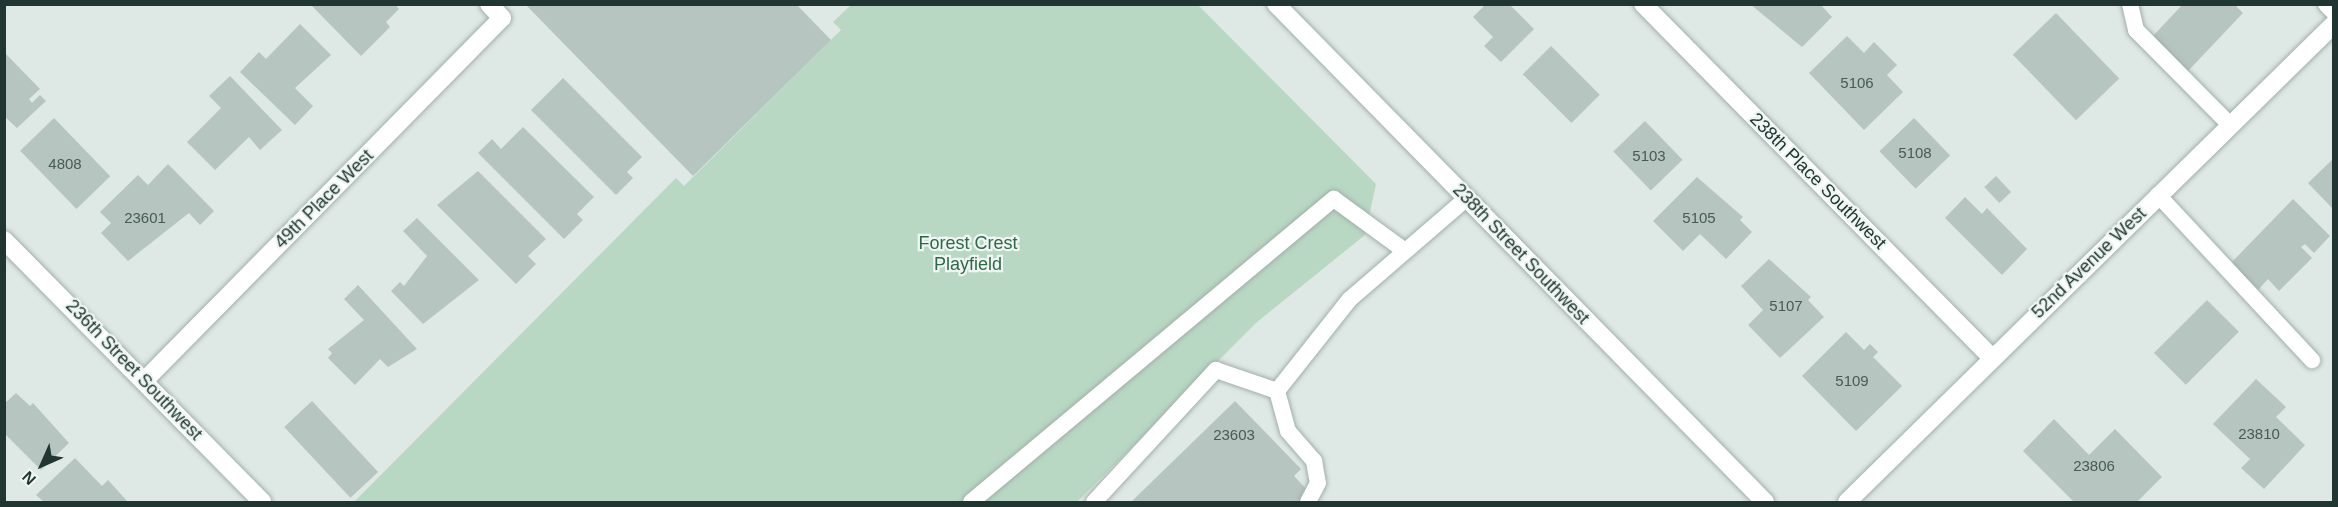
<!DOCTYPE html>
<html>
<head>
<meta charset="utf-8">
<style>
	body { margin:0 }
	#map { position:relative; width:2338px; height:507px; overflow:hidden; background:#dee8e4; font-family:Helvetica,sans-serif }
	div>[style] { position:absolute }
	.green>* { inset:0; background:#b8d8c3 }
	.building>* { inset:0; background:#b7c5c0; transform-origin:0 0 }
	.roads { filter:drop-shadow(0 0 2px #a2afab) drop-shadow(0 0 2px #a2afab) }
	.service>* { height:16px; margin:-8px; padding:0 8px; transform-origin:8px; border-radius:8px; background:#fff }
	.minor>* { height:18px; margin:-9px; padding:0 9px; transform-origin:9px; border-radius:9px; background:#fff }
	.secondary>* { height:18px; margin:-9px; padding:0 9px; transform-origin:9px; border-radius:9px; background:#fff }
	span { translate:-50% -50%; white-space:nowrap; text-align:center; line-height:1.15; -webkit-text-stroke:4.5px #eef5f2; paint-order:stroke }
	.number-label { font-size:15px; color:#465a56 }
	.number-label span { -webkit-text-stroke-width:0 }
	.street-label { font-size:18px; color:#213632 }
	.park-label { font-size:18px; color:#2f694a }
	.frame { position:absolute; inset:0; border:6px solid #213632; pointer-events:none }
	.north { position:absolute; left:12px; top:435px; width:60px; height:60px; -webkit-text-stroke:4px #eef5f2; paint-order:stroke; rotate:225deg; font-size:16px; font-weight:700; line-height:24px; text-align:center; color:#213632 }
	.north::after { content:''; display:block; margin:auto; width:21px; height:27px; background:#213632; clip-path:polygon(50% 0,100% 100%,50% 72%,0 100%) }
</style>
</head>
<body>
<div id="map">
	<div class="green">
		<i style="clip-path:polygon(851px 5px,1198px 5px,1376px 184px,1365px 235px,1257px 322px,1077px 502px,354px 502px,676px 178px,684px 186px,841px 30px,833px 22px)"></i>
	</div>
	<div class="building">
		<i style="clip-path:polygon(310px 4px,395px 4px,399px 9px,386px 22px,390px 27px,361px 56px)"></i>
		<i style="clip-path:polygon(525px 4px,796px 4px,831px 40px,693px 176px)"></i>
		<i style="clip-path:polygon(1486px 4px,1509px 4px,1534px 29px,1501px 62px,1484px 46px,1493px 37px,1473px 17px)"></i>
		<i style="clip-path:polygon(1750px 4px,1820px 4px,1832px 17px,1802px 47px)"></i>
		<i style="clip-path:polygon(2183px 4px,2234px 4px,2243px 13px,2188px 71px,2152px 37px)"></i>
		<i style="left:2056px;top:13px;width:91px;height:60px;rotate:46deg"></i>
		<i style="clip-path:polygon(300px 24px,331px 55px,295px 88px,313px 106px,295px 125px,240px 72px,259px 52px,266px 59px)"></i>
		<i style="clip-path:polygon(1847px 36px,1864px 53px,1874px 42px,1897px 65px,1887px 75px,1903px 92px,1864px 130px,1809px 73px)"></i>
		<i style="left:1551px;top:46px;width:69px;height:40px;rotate:45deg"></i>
		<i style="clip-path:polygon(4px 52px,40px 89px,29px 99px,32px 103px,40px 95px,46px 101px,17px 128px,4px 116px)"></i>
		<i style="clip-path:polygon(230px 76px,282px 130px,260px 150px,249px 137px,215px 170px,187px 142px,221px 108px,209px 96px)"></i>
		<i style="clip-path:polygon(563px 78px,642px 157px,627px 172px,633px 178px,616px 195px,531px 110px)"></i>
		<i style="left:54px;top:118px;width:81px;height:47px;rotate:46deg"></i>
		<i style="left:1914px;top:118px;width:52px;height:48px;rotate:46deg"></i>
		<i style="left:1645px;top:121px;width:54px;height:44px;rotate:46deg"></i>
		<i style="clip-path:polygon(523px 127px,594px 197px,577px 214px,583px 220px,564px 239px,478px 153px,492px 139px,501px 149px)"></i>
		<i style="clip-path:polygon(2334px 158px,2334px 210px,2308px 183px)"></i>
		<i style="clip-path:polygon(168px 164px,214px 211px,200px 225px,189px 213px,128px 261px,101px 233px,111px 223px,100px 212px,138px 175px,148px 185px)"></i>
		<i style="clip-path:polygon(478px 171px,546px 239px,528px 256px,536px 264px,516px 284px,437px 205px)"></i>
		<i style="left:1996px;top:176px;width:22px;height:16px;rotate:47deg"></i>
		<i style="clip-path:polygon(1697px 177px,1743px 217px,1740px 220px,1752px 232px,1726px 259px,1700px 234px,1683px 251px,1653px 221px)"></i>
		<i style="clip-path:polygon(1965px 197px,1982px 214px,1987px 208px,2027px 249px,2002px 275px,1945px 218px)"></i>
		<i style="clip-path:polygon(2293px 199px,2330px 236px,2314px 253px,2305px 244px,2301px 247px,2312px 258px,2279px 291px,2268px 279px,2258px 290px,2231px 263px)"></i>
		<i style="clip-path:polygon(417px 218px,479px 280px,423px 324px,391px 291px,400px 282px,404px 286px,427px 256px,403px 231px)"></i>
		<i style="clip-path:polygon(1769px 259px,1811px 297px,1808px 300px,1824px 317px,1780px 358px,1748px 325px,1763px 310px,1741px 286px)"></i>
		<i style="clip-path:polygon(358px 285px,417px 349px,388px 367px,380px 359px,355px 385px,328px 358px,332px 353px,328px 349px,364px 320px,344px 299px)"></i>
		<i style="left:2207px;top:300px;width:45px;height:75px;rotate:45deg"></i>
		<i style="clip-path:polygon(1846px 332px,1864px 350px,1870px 344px,1878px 352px,1873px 357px,1902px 386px,1856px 431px,1802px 376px)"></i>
		<i style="clip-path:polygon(2256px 379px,2286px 407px,2276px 417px,2305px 445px,2264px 489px,2241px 468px,2250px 459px,2213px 424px)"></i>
		<i style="clip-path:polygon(16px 393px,30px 406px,33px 403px,69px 443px,41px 470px,4px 433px,4px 404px)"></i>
		<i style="left:312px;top:401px;width:97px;height:38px;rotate:47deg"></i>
		<i style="clip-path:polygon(1235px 401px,1301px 469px,1294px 476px,1310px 493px,1300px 502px,1131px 502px)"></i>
		<i style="clip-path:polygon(2054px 419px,2089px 455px,2115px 429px,2162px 477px,2137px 502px,2074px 502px,2023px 451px)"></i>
		<i style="clip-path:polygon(75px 458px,102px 486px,108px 480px,128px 502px,44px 502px,36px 495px)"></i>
	</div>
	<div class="roads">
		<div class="service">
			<i style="left:2130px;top:4px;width:27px;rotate:77deg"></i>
			<i style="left:2136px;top:30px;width:134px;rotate:45.3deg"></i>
			<i style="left:2158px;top:195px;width:226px;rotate:47deg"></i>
			<i style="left:1277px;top:391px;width:117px;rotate:-51.6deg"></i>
			<i style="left:1350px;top:299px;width:153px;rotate:-40.8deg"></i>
			<i style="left:1277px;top:391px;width:41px;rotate:74.6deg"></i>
			<i style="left:1288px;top:431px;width:40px;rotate:49deg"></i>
			<i style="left:1314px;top:461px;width:22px;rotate:80deg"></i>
			<i style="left:1318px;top:483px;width:21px;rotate:118deg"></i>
			<i style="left:971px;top:502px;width:473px;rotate:-39.9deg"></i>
			<i style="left:1334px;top:199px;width:88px;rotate:36.2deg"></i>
			<i style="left:1094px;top:502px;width:180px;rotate:-47.3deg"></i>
			<i style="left:1216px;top:370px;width:65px;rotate:19deg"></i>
		</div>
		<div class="minor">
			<i style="left:1276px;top:4px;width:698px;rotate:45.52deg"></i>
			<i style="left:1643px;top:4px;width:497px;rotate:45.4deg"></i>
			<i style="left:2327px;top:4px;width:10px;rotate:45deg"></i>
			<i style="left:145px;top:380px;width:508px;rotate:-45.4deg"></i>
			<i style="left:502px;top:18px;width:19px;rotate:-133deg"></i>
			<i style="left:1847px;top:502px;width:682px;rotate:-44.47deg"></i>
		</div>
		<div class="secondary">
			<i style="left:4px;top:240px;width:368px;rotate:45.4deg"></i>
		</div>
	</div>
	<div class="number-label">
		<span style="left:1857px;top:83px">5106</span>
		<span style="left:1915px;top:153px">5108</span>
		<span style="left:1649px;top:156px">5103</span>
		<span style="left:65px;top:164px">4808</span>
		<span style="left:145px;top:218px">23601</span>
		<span style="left:1699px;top:218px">5105</span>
		<span style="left:1786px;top:306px">5107</span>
		<span style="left:1852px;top:381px">5109</span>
		<span style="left:2259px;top:434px">23810</span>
		<span style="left:1234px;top:435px">23603</span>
		<span style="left:2094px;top:466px">23806</span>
	</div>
	<div class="street-label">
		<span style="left:1818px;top:181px;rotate:45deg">238th Place Southwest</span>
		<span style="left:324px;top:199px;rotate:-45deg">49th Place West</span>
		<span style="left:1521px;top:254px;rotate:46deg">238th Street Southwest</span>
		<span style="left:2089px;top:263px;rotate:-44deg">52nd Avenue West</span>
		<span style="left:134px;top:370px;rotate:46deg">236th Street Southwest</span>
	</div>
	<div class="park-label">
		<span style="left:968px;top:254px">Forest Crest<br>Playfield</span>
	</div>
	<div class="frame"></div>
	<div class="north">N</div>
</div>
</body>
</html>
